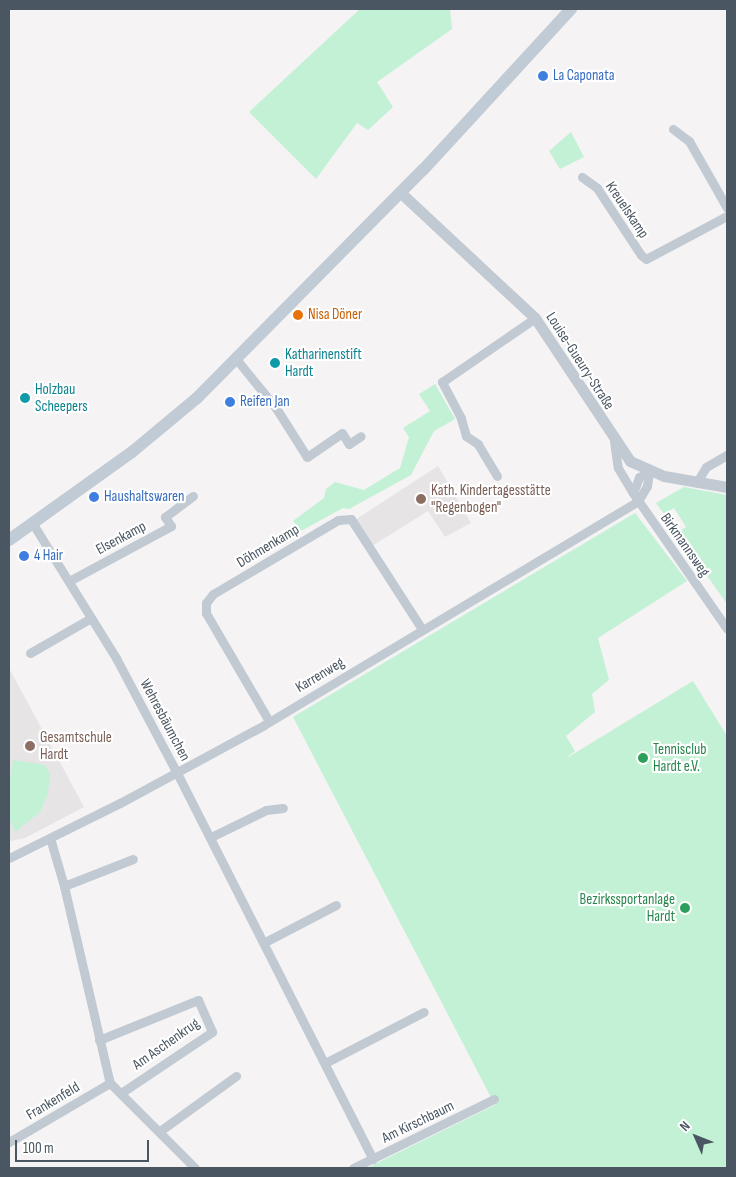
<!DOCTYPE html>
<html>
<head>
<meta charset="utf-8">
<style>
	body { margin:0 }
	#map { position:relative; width:736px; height:1177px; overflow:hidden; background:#f5f3f3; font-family:"Sofia Sans Condensed",sans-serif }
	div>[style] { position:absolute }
	.education>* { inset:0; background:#e6e4e5 }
	.green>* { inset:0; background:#c3f1d5 }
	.minor>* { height:9px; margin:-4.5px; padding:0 4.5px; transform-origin:4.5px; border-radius:4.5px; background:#c1cad2 }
	.tertiary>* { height:11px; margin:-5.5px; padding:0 5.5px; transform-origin:5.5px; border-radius:5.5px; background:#c1cad2 }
	.secondary>* { height:12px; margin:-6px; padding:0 6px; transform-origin:6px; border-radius:6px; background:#c1cbd6 }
	.dots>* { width:14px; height:14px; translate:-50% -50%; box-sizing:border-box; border:2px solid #fff; border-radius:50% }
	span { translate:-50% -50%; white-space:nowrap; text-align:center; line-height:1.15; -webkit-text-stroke:4.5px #fff; paint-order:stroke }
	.shop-label { font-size:15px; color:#366cbe }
	.left { translate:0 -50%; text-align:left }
	.street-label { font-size:15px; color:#4a5661 }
	.food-label { font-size:15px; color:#c56008 }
	.culture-label { font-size:15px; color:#0d838f }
	.education-label { font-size:15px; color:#785e54 }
	.leisure-label { font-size:15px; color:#27864d }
	.right { translate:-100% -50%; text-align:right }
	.frame { position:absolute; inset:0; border:10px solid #4a5661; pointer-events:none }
	.north { position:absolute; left:671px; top:1112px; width:50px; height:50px; -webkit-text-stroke:4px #fff; paint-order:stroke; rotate:314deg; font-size:14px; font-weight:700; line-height:20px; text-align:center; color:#4a5661 }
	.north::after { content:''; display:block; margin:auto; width:18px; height:22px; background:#4a5661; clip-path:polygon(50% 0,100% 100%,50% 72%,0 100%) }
	.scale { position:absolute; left:15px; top:1140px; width:134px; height:22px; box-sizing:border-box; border:2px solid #4a5661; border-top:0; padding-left:6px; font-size:15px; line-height:18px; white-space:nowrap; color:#4a5661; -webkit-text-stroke:4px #fff; paint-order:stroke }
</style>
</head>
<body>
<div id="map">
	<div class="education">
		<i style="clip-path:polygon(438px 466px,471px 523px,445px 537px,428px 511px,372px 546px,355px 520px)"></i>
		<i style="clip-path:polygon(9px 668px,84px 807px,25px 838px,10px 841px,9px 845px)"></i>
	</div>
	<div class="green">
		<i style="clip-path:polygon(360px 9px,450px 9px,452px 29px,377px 82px,393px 107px,368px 130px,357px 123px,316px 179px,249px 112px)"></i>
		<i style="clip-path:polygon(571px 132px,584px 157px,560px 169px,549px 151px)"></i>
		<i style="clip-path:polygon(435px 384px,455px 419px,434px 431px,411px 475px,349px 509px,343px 508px,301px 531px,293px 521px,324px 498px,326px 489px,335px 482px,364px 490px,400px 468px,409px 437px,403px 428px,430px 411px,419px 394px)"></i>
		<i style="clip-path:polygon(684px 487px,727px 495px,727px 604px,677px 533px,686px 527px,674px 508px,664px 514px,656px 503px)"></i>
		<i style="clip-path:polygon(635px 513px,687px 581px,598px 638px,609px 680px,592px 694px,595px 712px,566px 736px,575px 751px,565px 759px,693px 681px,727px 736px,727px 1168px,367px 1168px,495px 1105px,293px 717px)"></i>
		<i style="clip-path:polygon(13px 760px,45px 765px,50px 774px,48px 793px,40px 812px,15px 832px,9px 818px,9px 784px)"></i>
	</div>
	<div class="minor">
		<i style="left:673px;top:129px;width:20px;rotate:37deg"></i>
		<i style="left:689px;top:141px;width:77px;rotate:60.4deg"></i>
		<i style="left:582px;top:177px;width:19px;rotate:36deg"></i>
		<i style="left:597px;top:188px;width:80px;rotate:56.7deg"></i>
		<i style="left:641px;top:255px;width:6px;rotate:39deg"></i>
		<i style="left:646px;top:259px;width:92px;rotate:-28deg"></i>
		<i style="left:237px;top:360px;width:62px;rotate:50.9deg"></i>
		<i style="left:276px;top:408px;width:58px;rotate:57.7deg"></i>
		<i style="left:307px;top:457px;width:42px;rotate:-34.4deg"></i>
		<i style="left:342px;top:433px;width:13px;rotate:58deg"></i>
		<i style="left:349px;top:444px;width:14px;rotate:-34deg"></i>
		<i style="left:614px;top:441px;width:27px;rotate:82deg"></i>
		<i style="left:618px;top:468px;width:29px;rotate:59deg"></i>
		<i style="left:633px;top:493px;width:165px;rotate:55.3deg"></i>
		<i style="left:497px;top:476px;width:37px;rotate:-121deg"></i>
		<i style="left:478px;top:444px;width:14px;rotate:-146deg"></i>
		<i style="left:466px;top:436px;width:19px;rotate:-106deg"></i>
		<i style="left:461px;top:418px;width:41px;rotate:-117.8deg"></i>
		<i style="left:442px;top:382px;width:113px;rotate:-34.5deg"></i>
		<i style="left:697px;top:482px;width:17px;rotate:-59deg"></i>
		<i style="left:706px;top:467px;width:24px;rotate:-30deg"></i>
		<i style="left:633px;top:493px;width:17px;rotate:-69deg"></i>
		<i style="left:639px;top:477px;width:11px;rotate:-27deg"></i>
		<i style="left:33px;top:524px;width:158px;rotate:58.2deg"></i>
		<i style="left:116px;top:658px;width:130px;rotate:62.1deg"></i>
		<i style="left:177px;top:773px;width:433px;rotate:63.1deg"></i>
		<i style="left:69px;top:581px;width:116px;rotate:-28.3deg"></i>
		<i style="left:171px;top:526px;width:11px;rotate:-124deg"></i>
		<i style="left:165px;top:517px;width:35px;rotate:-37deg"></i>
		<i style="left:30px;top:653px;width:70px;rotate:-29.8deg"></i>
		<i style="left:269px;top:721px;width:125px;rotate:-120.3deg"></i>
		<i style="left:206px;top:613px;width:10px;rotate:-90deg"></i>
		<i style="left:206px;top:603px;width:11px;rotate:-52deg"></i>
		<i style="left:213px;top:594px;width:145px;rotate:-30.6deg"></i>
		<i style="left:338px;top:520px;width:13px;rotate:-4deg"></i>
		<i style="left:351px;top:519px;width:131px;rotate:57.2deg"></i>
		<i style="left:211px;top:837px;width:61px;rotate:-26.1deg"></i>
		<i style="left:266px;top:810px;width:17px;rotate:-7deg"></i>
		<i style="left:50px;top:838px;width:50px;rotate:73.7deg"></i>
		<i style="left:64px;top:886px;width:202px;rotate:76.9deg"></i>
		<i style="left:110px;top:1083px;width:120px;rotate:45deg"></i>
		<i style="left:9px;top:858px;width:124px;rotate:-26.4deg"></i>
		<i style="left:120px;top:803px;width:164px;rotate:-28.4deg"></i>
		<i style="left:264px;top:725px;width:436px;rotate:-30.9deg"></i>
		<i style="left:638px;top:501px;width:17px;rotate:-59deg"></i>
		<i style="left:647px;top:486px;width:14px;rotate:-82deg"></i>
		<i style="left:64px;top:886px;width:74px;rotate:-21.4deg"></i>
		<i style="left:265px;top:942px;width:80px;rotate:-27.5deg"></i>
		<i style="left:99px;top:1040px;width:107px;rotate:-22deg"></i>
		<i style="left:198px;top:1000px;width:35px;rotate:66deg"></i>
		<i style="left:212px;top:1032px;width:110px;rotate:146.2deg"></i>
		<i style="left:325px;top:1063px;width:111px;rotate:-27.3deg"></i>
		<i style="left:160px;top:1131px;width:94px;rotate:-35.9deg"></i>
		<i style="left:9px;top:1142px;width:117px;rotate:-30.3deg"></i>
		<i style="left:353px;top:1168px;width:157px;rotate:-26.1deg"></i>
	</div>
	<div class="tertiary">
		<i style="left:401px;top:193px;width:183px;rotate:43deg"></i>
		<i style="left:535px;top:318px;width:172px;rotate:56.4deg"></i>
		<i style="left:630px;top:461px;width:37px;rotate:24deg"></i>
		<i style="left:664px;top:476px;width:64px;rotate:9.9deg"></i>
	</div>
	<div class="secondary">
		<i style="left:9px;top:540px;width:151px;rotate:-35.6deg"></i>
		<i style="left:132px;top:452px;width:85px;rotate:-39.7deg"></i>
		<i style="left:197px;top:398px;width:321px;rotate:-45.3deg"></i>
		<i style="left:423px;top:170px;width:219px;rotate:-47.4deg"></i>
	</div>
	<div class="dots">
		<i style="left:543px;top:76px;background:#3f7fe0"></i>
		<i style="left:298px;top:315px;background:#e8710a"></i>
		<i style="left:275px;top:363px;background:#0f9aa8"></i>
		<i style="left:25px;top:398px;background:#0f9aa8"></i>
		<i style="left:230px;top:402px;background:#3f7fe0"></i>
		<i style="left:94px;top:497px;background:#3f7fe0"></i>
		<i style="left:421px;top:499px;background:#8d6e63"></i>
		<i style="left:24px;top:556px;background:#3f7fe0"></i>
		<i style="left:30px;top:746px;background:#8d6e63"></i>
		<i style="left:643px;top:758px;background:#2e9e5b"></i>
		<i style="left:685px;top:908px;background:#2e9e5b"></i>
	</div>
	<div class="shop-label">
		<span class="left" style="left:553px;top:76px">La Caponata</span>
		<span class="left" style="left:240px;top:402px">Reifen Jan</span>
		<span class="left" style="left:104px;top:497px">Haushaltswaren</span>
		<span class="left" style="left:34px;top:556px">4 Hair</span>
	</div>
	<div class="street-label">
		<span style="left:627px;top:210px;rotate:56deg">Kreuelskamp</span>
		<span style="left:580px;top:361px;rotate:57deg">Louise-Gueury-Straße</span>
		<span style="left:121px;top:538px;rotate:-28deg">Elsenkamp</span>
		<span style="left:685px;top:545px;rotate:55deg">Birkmannsweg</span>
		<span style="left:268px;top:546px;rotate:-31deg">Döhmenkamp</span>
		<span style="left:320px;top:675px;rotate:-31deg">Karrenweg</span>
		<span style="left:165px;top:720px;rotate:62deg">Wehresbäumchen</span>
		<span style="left:166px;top:1044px;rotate:-35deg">Am Aschenkrug</span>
		<span style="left:53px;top:1101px;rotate:-31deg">Frankenfeld</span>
		<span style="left:418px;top:1122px;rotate:-26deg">Am Kirschbaum</span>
	</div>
	<div class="food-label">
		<span class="left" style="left:308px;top:315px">Nisa Döner</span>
	</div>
	<div class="culture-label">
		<span class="left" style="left:285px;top:363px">Katharinenstift<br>Hardt</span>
		<span class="left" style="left:35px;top:398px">Holzbau<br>Scheepers</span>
	</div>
	<div class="education-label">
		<span class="left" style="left:431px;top:499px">Kath. Kindertagesstätte<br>"Regenbogen"</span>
		<span class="left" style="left:40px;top:746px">Gesamtschule<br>Hardt</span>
	</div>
	<div class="leisure-label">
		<span class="left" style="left:653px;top:758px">Tennisclub<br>Hardt e.V.</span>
		<span class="right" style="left:675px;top:908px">Bezirkssportanlage<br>Hardt</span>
	</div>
	<div class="frame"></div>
	<div class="north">N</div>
	<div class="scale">100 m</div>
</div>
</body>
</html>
